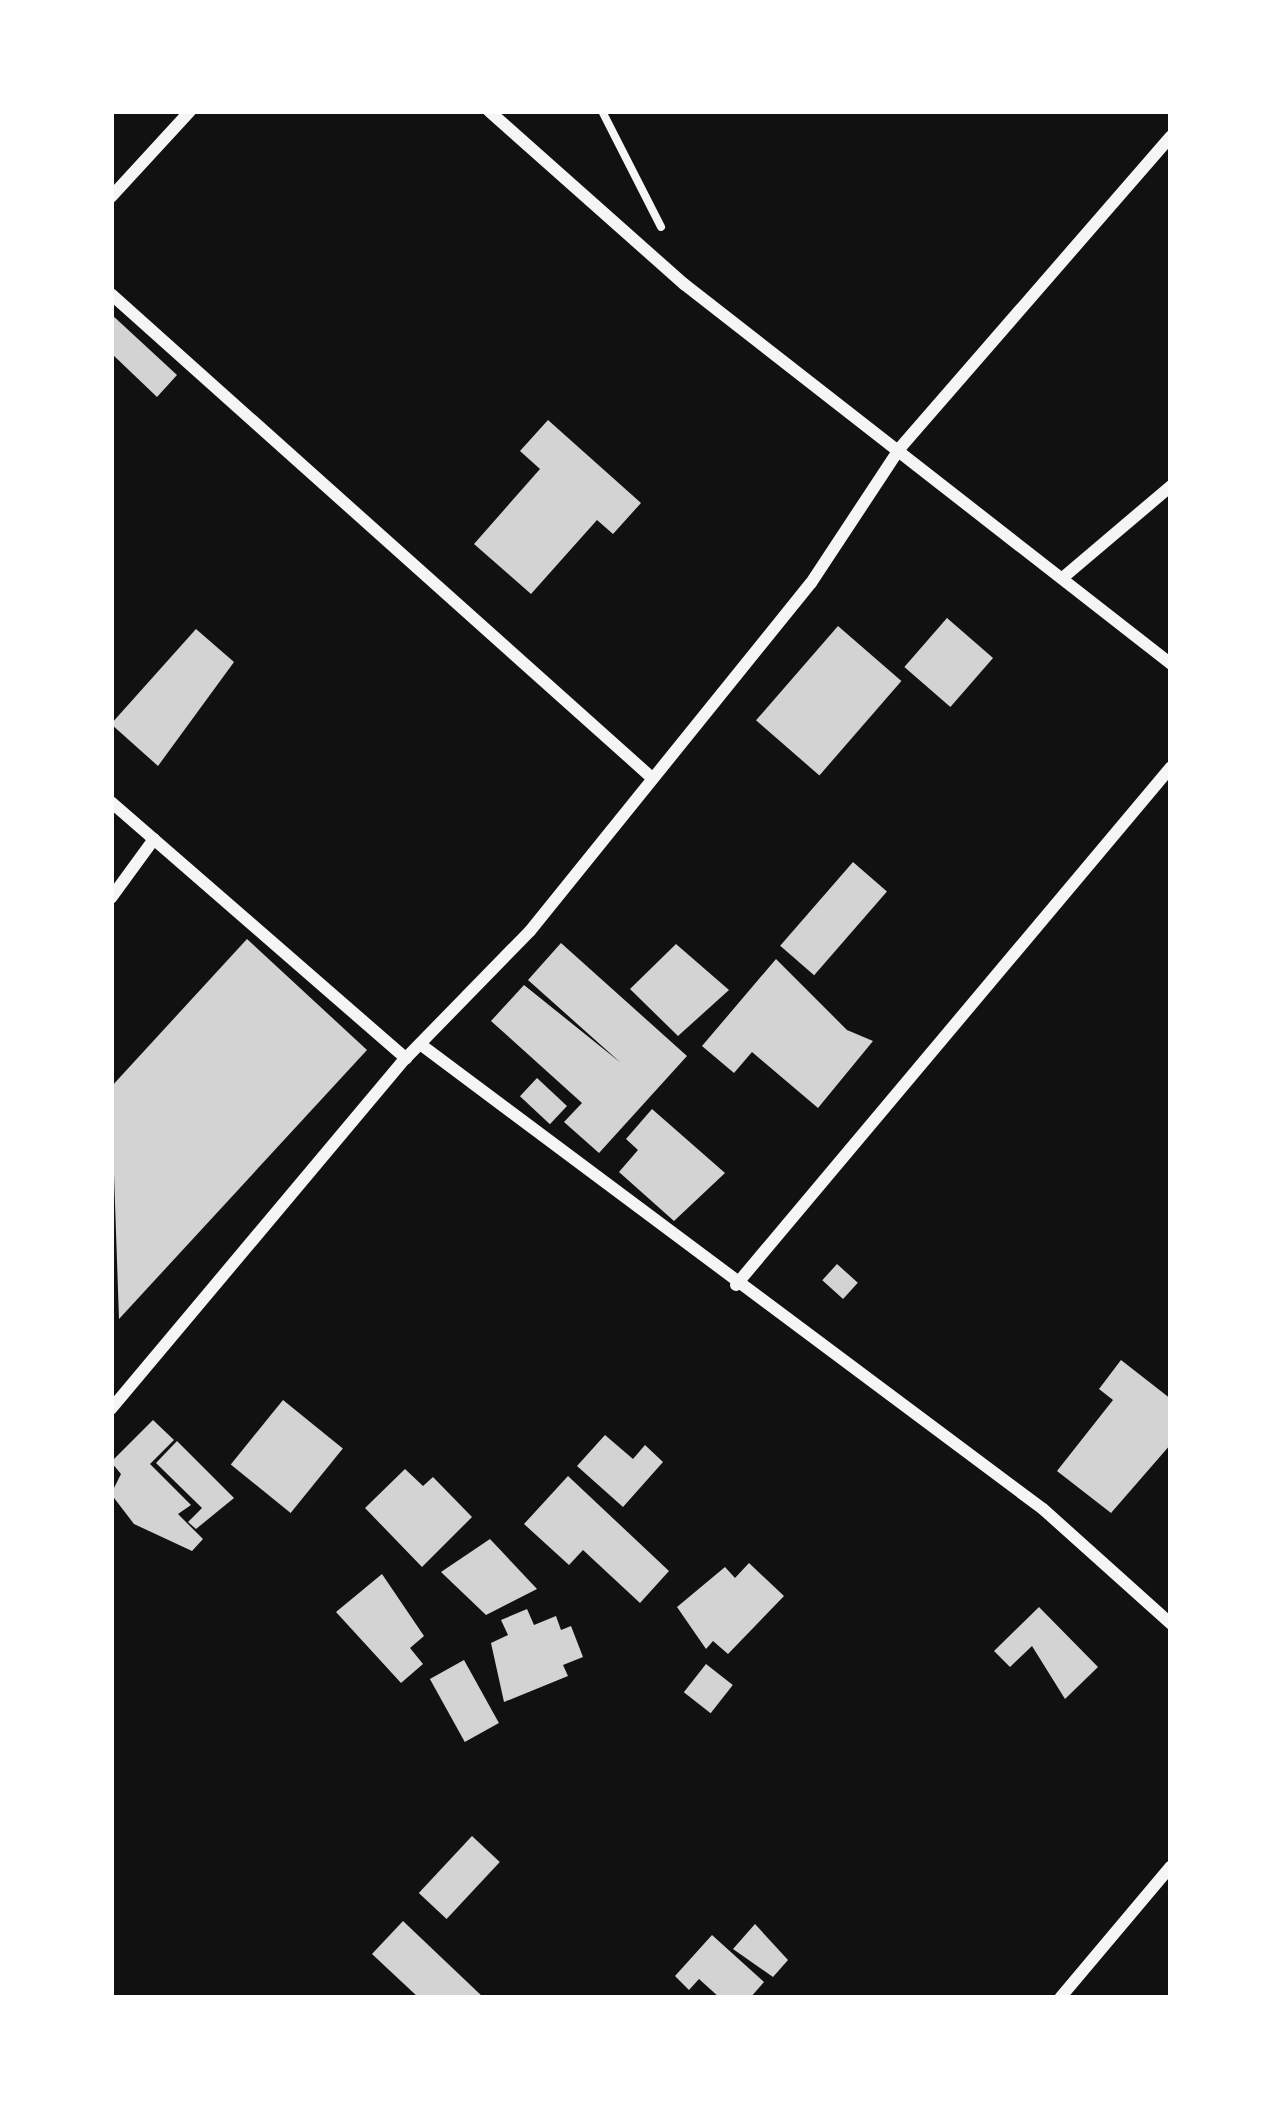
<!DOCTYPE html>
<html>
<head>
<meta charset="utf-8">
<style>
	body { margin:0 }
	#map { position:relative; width:1282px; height:2109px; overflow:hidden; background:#111; font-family:"Varela Round",sans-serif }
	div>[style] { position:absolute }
	.building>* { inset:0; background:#d3d3d3; transform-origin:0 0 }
	.path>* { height:8px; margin:-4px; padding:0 4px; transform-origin:4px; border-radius:4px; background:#f5f5f5 }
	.minor>* { height:12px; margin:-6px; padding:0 6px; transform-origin:6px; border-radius:6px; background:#f5f5f5 }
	span { translate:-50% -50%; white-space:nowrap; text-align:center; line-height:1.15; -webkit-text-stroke:12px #fff; paint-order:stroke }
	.frame { position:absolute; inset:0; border:114px solid #fff; pointer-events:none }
</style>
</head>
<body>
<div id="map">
	<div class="building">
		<i style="clip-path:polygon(111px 314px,177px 375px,157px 397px,111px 353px)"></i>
		<i style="clip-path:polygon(548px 420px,641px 503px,613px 534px,597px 520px,531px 594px,474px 544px,540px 469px,520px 451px)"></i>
		<i style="left:947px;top:618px;width:61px;height:65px;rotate:41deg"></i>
		<i style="left:838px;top:626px;width:84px;height:125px;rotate:41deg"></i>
		<i style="clip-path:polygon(196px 629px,234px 662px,158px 766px,111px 724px)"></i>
		<i style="left:853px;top:862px;width:45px;height:111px;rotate:41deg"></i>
		<i style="clip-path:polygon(247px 939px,367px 1050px,119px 1319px,111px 1087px)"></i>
		<i style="clip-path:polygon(561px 943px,687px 1056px,599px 1153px,564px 1122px,582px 1103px,491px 1021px,524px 985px,621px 1063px,528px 980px)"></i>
		<i style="clip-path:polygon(676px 944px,729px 990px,678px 1036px,630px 989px)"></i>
		<i style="clip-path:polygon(776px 959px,847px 1030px,873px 1041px,818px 1108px,752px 1052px,734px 1073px,702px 1046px)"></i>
		<i style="left:537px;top:1078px;width:41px;height:25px;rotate:43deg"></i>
		<i style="clip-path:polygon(652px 1109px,725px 1173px,674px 1221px,619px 1172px,638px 1150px,626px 1139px)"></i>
		<i style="left:837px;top:1264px;width:28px;height:22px;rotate:42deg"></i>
		<i style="clip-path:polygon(1121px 1360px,1171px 1399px,1171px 1444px,1111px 1513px,1057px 1471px,1113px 1400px,1099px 1389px)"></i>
		<i style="left:283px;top:1400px;width:77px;height:83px;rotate:39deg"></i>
		<i style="clip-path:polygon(153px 1420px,174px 1440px,150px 1464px,191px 1505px,178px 1514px,203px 1539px,192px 1551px,134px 1524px,111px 1494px,121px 1474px,111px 1462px)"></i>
		<i style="clip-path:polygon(605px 1435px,633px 1459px,645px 1445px,663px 1462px,623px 1507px,577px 1466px)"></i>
		<i style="clip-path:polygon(177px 1441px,234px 1498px,196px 1529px,188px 1522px,202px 1508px,156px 1463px)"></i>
		<i style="clip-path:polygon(405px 1469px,423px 1486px,433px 1477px,472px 1517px,422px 1567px,365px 1508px)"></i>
		<i style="clip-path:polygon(568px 1476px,669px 1571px,640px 1603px,583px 1550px,569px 1565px,524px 1524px)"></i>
		<i style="clip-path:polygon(490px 1539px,537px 1589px,486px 1615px,441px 1572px)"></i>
		<i style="clip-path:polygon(749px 1563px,784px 1596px,728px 1654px,713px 1641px,706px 1649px,677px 1607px,725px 1567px,735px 1578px)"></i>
		<i style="clip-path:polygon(382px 1574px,424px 1636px,410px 1648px,423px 1664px,401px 1683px,336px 1612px)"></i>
		<i style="clip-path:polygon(1039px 1607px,1098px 1667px,1065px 1699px,1032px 1646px,1010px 1667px,994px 1651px)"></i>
		<i style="clip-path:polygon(527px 1609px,534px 1625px,556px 1616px,561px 1630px,571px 1626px,583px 1657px,563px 1665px,568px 1676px,504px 1702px,491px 1643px,508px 1635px,501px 1620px)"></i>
		<i style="left:464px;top:1660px;width:72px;height:39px;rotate:61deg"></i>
		<i style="left:706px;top:1664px;width:34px;height:36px;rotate:38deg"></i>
		<i style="left:472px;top:1836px;width:38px;height:78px;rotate:43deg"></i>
		<i style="clip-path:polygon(403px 1921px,484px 1998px,419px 1998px,372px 1954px)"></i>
		<i style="clip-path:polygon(755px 1924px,788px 1960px,773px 1977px,733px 1949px)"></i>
		<i style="clip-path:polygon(712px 1935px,764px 1982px,750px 1998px,720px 1998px,699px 1979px,689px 1990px,675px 1976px)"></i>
	</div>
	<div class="path">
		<i style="left:602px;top:111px;width:130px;rotate:63deg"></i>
	</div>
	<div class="minor">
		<i style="left:489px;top:111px;width:261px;rotate:41.6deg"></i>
		<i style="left:684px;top:284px;width:618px;rotate:37.96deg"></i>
		<i style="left:111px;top:197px;width:117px;rotate:-47.4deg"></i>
		<i style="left:111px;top:294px;width:724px;rotate:41.81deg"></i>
		<i style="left:1066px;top:575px;width:138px;rotate:-40.3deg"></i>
		<i style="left:111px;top:802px;width:391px;rotate:41deg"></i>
		<i style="left:111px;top:898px;width:73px;rotate:-53.9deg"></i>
		<i style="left:420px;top:1044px;width:777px;rotate:36.74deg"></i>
		<i style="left:1043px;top:1509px;width:172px;rotate:41.9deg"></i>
		<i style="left:736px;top:1285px;width:676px;rotate:-49.98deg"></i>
		<i style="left:111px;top:1409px;width:459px;rotate:-50deg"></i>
		<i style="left:406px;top:1058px;width:177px;rotate:-45.7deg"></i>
		<i style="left:530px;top:931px;width:447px;rotate:-51.1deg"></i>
		<i style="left:811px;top:583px;width:162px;rotate:-56.6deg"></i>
		<i style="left:900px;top:448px;width:413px;rotate:-49deg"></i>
		<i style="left:1060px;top:1998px;width:172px;rotate:-49.9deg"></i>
	</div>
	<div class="frame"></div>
</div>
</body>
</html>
